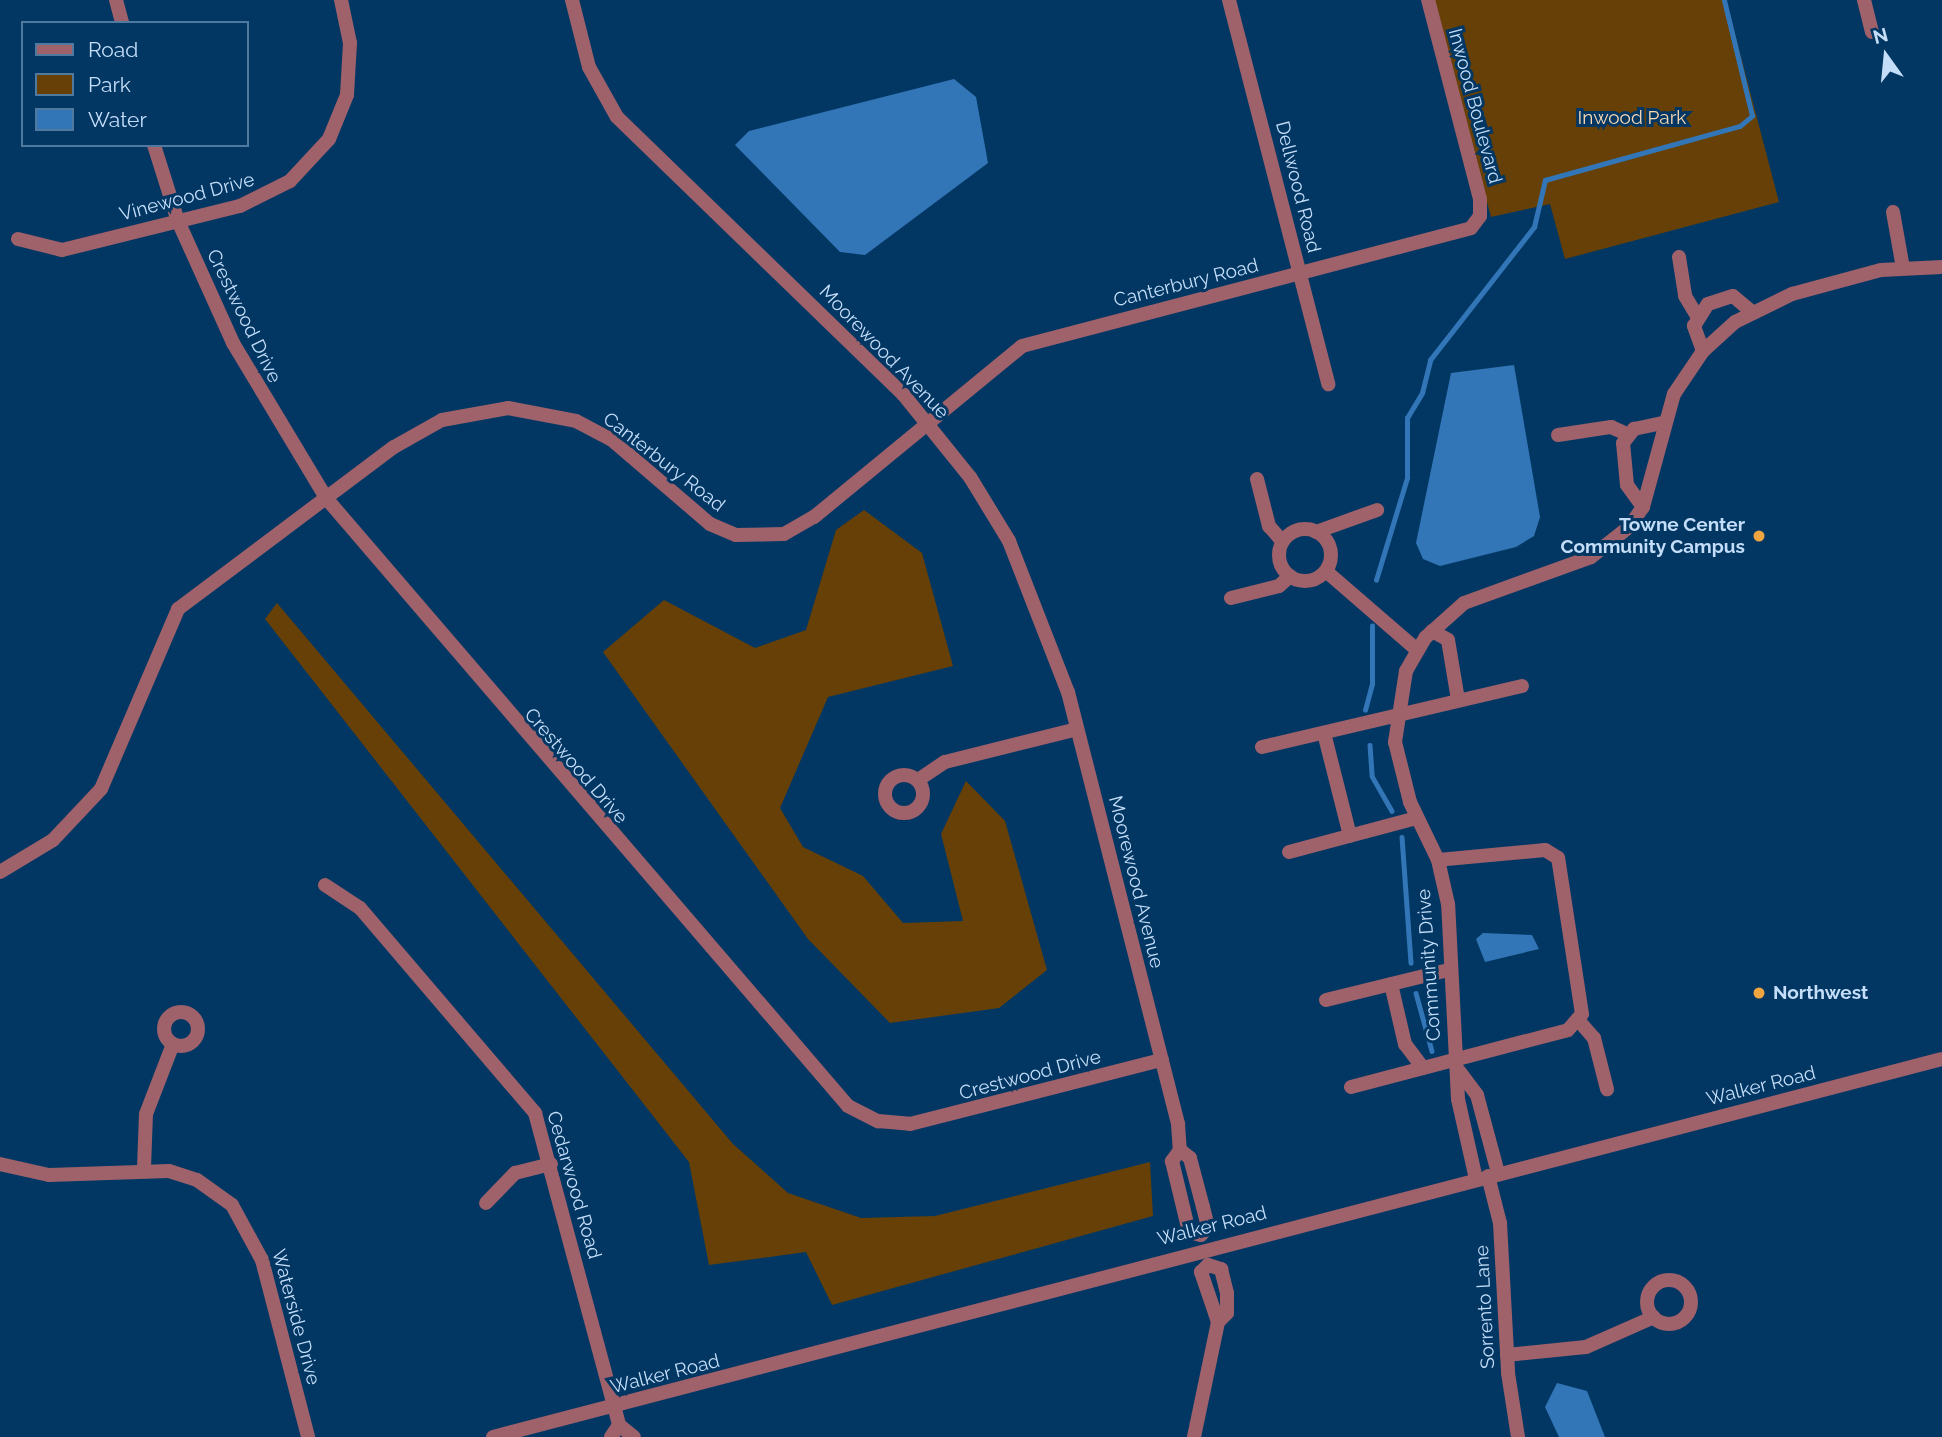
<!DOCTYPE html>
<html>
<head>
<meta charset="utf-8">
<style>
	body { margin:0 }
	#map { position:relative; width:1942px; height:1437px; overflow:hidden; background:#023763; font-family:Raleway,sans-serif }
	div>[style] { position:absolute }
	.green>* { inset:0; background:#664006 }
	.water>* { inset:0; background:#3276b7 }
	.stream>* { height:4.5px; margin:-2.25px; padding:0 2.25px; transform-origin:2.25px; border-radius:2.25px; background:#3276b7 }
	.minor>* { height:14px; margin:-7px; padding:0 7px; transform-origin:7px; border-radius:7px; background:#9f616a }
	.minor>.ring { margin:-7px; padding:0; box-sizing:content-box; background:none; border:14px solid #9f616a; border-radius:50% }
	.tertiary>* { height:14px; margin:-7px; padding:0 7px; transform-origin:7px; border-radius:7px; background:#9f616a }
	.dots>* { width:19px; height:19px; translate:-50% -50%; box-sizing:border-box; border:4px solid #023763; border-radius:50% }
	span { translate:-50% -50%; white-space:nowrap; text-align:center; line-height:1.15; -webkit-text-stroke:6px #023763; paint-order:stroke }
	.street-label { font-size:19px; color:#c4ddf8 }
	.park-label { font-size:19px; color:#f8d7b2 }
	.poi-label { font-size:19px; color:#c4ddf8; font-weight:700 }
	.right { translate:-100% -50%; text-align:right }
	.left { translate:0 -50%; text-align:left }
	.legend { position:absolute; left:21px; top:21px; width:228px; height:126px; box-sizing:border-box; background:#023763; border:2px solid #50799f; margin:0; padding:9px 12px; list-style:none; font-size:21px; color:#c4ddf8 }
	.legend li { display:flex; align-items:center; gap:14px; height:35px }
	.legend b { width:35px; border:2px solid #50799f }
	.north { position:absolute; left:1851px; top:21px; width:70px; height:70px; -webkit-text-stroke:5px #023763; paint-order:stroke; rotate:345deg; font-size:19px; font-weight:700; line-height:28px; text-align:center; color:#c4ddf8 }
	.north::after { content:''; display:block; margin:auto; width:24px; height:32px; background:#c4ddf8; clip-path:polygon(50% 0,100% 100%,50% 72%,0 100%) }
</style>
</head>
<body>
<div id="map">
	<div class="green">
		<i style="clip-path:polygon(1432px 0,1726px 0,1779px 202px,1565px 259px,1550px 204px,1491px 217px)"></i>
		<i style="clip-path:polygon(864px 510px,922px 553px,953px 666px,828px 697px,780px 808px,803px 847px,863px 876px,903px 923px,963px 921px,941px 834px,966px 781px,1005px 821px,1047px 970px,999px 1008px,890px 1023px,808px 939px,603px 652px,664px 600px,755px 648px,806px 630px,836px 530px)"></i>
		<i style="clip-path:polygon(277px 603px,733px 1144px,788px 1193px,861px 1218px,935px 1216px,1150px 1162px,1153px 1216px,832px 1305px,806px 1252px,709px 1265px,689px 1162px,265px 619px)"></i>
	</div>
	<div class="water">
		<i style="clip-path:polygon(954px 79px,976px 97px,988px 163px,865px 255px,840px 252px,735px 145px,749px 131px)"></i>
		<i style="clip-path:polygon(1514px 365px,1540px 517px,1534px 536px,1516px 547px,1440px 566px,1423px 559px,1416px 543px,1451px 373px)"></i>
		<i style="clip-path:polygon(1483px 933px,1532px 935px,1539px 949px,1485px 962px,1476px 939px)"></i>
		<i style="clip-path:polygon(1557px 1383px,1587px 1391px,1605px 1437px,1559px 1437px,1545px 1407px)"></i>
	</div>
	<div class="stream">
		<i style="left:1376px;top:580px;width:107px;rotate:-73.1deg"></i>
		<i style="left:1407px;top:478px;width:60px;rotate:-90deg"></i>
		<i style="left:1407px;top:418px;width:29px;rotate:-59deg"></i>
		<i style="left:1422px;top:393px;width:34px;rotate:-76deg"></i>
		<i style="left:1430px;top:360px;width:169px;rotate:-52deg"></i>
		<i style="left:1534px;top:227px;width:48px;rotate:-76.8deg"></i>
		<i style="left:1545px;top:180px;width:202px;rotate:-15.5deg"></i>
		<i style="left:1740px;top:126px;width:16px;rotate:-40deg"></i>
		<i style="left:1752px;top:116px;width:119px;rotate:-103.6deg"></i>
		<i style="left:1365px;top:710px;width:27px;rotate:-75deg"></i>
		<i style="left:1372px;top:684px;width:58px;rotate:-90deg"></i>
		<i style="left:1370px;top:745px;width:31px;rotate:86deg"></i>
		<i style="left:1372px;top:776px;width:40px;rotate:60.3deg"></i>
		<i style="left:1402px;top:837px;width:126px;rotate:85.9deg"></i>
		<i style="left:1416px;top:993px;width:60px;rotate:74.6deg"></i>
	</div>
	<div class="minor">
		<i style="left:116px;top:0;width:24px;rotate:75deg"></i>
		<i style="left:572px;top:0;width:69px;rotate:75.8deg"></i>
		<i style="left:589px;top:67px;width:57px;rotate:60.8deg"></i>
		<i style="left:617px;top:117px;width:398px;rotate:44.1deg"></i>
		<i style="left:903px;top:394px;width:107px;rotate:51.1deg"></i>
		<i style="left:970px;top:477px;width:75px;rotate:58.6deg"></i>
		<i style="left:1009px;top:541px;width:162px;rotate:68.7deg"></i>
		<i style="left:1068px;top:692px;width:446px;rotate:75.7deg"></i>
		<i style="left:1178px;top:1124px;width:26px;rotate:86deg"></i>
		<i style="left:1180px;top:1150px;width:14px;rotate:126deg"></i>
		<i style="left:1172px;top:1161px;width:73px;rotate:76.5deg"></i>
		<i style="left:1189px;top:1232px;width:12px;rotate:14deg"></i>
		<i style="left:1201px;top:1235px;width:11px;rotate:-49deg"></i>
		<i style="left:1208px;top:1227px;width:21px;rotate:-104deg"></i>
		<i style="left:1203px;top:1207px;width:51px;rotate:-104.9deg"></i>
		<i style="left:1190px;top:1158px;width:13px;rotate:-141deg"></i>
		<i style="left:1229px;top:0;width:397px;rotate:75.5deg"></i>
		<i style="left:1864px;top:0;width:33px;rotate:76deg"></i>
		<i style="left:154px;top:145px;width:80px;rotate:72.5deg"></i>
		<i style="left:178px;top:221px;width:134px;rotate:65.7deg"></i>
		<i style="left:233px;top:343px;width:181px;rotate:59deg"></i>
		<i style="left:326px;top:498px;width:801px;rotate:49.35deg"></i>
		<i style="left:848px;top:1106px;width:34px;rotate:27deg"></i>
		<i style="left:878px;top:1121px;width:32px;rotate:5deg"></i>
		<i style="left:910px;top:1124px;width:260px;rotate:-14.3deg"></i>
		<i style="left:1893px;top:212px;width:57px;rotate:79.9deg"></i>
		<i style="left:18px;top:239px;width:45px;rotate:14deg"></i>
		<i style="left:62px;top:250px;width:183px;rotate:-13.9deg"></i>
		<i style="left:240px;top:206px;width:56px;rotate:-26.6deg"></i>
		<i style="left:290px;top:181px;width:57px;rotate:-47.1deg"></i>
		<i style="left:329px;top:139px;width:48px;rotate:-67.8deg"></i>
		<i style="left:347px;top:95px;width:52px;rotate:-86.7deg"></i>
		<i style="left:350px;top:43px;width:44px;rotate:-101.8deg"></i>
		<i style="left:1679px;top:257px;width:39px;rotate:81deg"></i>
		<i style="left:1685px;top:296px;width:23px;rotate:59deg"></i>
		<i style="left:1703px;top:351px;width:27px;rotate:-110deg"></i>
		<i style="left:1694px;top:326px;width:26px;rotate:-58deg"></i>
		<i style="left:1708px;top:304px;width:26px;rotate:-18deg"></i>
		<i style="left:1733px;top:296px;width:25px;rotate:40deg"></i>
		<i style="left:1558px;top:435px;width:54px;rotate:-8.6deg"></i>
		<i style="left:1611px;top:427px;width:17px;rotate:24deg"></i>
		<i style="left:1257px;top:479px;width:49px;rotate:75.7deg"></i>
		<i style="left:1269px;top:526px;width:20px;rotate:49deg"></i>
		<i style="left:1643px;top:507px;width:27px;rotate:-126deg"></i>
		<i style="left:1627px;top:485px;width:42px;rotate:-95.4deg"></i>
		<i style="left:1623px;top:443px;width:18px;rotate:-52deg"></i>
		<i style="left:1634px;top:429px;width:30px;rotate:-12deg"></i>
		<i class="ring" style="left:1279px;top:529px;width:38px;height:38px"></i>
		<i style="left:1316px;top:532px;width:65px;rotate:-19.8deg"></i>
		<i style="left:1327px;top:572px;width:119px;rotate:40.9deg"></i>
		<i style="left:1231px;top:598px;width:49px;rotate:-14deg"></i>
		<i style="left:1279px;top:586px;width:15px;rotate:-42deg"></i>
		<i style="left:1432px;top:631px;width:18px;rotate:29deg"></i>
		<i style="left:1448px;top:640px;width:61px;rotate:80.5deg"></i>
		<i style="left:1324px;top:733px;width:106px;rotate:75.8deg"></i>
		<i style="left:1262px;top:747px;width:267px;rotate:-13.2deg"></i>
		<i class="ring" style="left:885px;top:775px;width:24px;height:24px"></i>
		<i style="left:918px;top:780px;width:32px;rotate:-34deg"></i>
		<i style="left:945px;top:762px;width:136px;rotate:-14deg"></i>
		<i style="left:1289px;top:852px;width:132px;rotate:-14.9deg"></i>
		<i style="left:0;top:872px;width:62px;rotate:-31.1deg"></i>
		<i style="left:53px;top:840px;width:70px;rotate:-46.7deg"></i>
		<i style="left:101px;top:789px;width:196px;rotate:-66.8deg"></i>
		<i style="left:178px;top:609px;width:270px;rotate:-36.9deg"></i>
		<i style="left:394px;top:447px;width:55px;rotate:-29.4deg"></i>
		<i style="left:442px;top:420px;width:67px;rotate:-10.3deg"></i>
		<i style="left:508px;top:408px;width:69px;rotate:10.8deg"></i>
		<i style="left:576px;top:421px;width:41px;rotate:27.8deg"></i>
		<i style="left:612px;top:440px;width:129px;rotate:40.6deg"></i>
		<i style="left:710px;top:524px;width:28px;rotate:23deg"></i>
		<i style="left:736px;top:535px;width:48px;rotate:-1.2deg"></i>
		<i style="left:784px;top:534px;width:34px;rotate:-30deg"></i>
		<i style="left:814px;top:517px;width:269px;rotate:-39.4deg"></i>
		<i style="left:1022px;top:346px;width:464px;rotate:-14.7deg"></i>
		<i style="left:1471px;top:228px;width:15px;rotate:-53deg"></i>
		<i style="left:1480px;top:216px;width:17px;rotate:-90deg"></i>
		<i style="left:1480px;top:199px;width:206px;rotate:-104.6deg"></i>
		<i style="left:325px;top:885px;width:42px;rotate:33.3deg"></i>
		<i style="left:360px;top:908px;width:270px;rotate:49.5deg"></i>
		<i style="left:535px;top:1113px;width:323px;rotate:74.9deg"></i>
		<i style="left:1391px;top:984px;width:62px;rotate:76.9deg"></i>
		<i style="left:1405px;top:1044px;width:30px;rotate:53deg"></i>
		<i style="left:1326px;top:1000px;width:126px;rotate:-13.8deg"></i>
		<i class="ring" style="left:164px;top:1012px;width:20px;height:20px"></i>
		<i style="left:1579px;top:1021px;width:23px;rotate:49deg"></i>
		<i style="left:1594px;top:1038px;width:53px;rotate:75.7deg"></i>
		<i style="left:1459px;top:1071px;width:30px;rotate:53deg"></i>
		<i style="left:1477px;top:1095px;width:81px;rotate:74.9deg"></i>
		<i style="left:1351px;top:1087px;width:224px;rotate:-14.7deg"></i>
		<i style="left:1568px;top:1030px;width:21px;rotate:-49deg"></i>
		<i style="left:1582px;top:1014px;width:158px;rotate:-98.7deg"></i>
		<i style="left:1558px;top:858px;width:15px;rotate:-148deg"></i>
		<i style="left:1545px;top:850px;width:107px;rotate:174.7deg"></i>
		<i style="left:0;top:1164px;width:50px;rotate:12.7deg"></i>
		<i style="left:49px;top:1175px;width:120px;rotate:-1.9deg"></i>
		<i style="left:169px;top:1171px;width:29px;rotate:18deg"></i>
		<i style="left:197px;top:1180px;width:43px;rotate:35.5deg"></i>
		<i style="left:232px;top:1205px;width:63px;rotate:61.4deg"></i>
		<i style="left:262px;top:1260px;width:183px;rotate:75.4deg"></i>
		<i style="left:144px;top:1168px;width:54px;rotate:-87.9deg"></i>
		<i style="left:146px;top:1114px;width:75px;rotate:-68.9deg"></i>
		<i style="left:1488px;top:1176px;width:49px;rotate:75.7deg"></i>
		<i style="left:1500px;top:1223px;width:150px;rotate:86.9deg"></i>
		<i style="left:1508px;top:1373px;width:65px;rotate:81.1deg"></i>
		<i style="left:1476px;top:1179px;width:82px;rotate:-102.7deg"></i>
		<i style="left:1458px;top:1099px;width:195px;rotate:-92.9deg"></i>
		<i style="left:1448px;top:904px;width:45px;rotate:-102.8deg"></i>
		<i style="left:1438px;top:860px;width:64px;rotate:-115.8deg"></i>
		<i style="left:1410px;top:802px;width:62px;rotate:-104deg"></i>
		<i style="left:1395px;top:742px;width:72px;rotate:-81.2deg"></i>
		<i style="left:1406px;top:671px;width:39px;rotate:-60deg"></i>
		<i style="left:1426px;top:637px;width:51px;rotate:-41.8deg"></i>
		<i style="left:1464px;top:603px;width:135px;rotate:-19.9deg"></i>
		<i style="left:1591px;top:557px;width:48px;rotate:-38.3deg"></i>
		<i style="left:1629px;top:527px;width:24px;rotate:-55deg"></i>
		<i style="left:1643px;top:507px;width:117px;rotate:-74.7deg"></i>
		<i style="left:1674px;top:394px;width:52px;rotate:-56deg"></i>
		<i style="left:1703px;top:351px;width:43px;rotate:-42.2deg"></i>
		<i style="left:1735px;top:322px;width:64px;rotate:-26.2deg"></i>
		<i style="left:1792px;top:294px;width:92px;rotate:-15.1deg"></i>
		<i style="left:1881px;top:270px;width:61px;rotate:-2.8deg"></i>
		<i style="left:486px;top:1203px;width:42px;rotate:-46deg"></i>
		<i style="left:515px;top:1173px;width:37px;rotate:-14deg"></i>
		<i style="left:1208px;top:1265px;width:14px;rotate:17deg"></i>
		<i style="left:1221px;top:1269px;width:25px;rotate:76deg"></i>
		<i style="left:1227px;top:1293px;width:20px;rotate:90deg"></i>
		<i style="left:1227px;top:1313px;width:13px;rotate:135deg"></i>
		<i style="left:1218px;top:1322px;width:53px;rotate:-108.8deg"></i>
		<i style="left:1201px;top:1272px;width:10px;rotate:-45deg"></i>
		<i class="ring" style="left:1647px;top:1280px;width:30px;height:30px"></i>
		<i style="left:1507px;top:1355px;width:79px;rotate:-5.8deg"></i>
		<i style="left:1586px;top:1347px;width:74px;rotate:-23.8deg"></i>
		<i style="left:611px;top:1437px;width:14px;rotate:-56deg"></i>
		<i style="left:619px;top:1425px;width:19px;rotate:39deg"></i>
		<i style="left:1194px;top:1437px;width:117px;rotate:-78.2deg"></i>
	</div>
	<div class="tertiary">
		<i style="left:493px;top:1437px;width:1497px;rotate:-14.62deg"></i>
	</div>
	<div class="dots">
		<i style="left:1759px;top:536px;background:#f1a540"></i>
		<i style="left:1759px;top:993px;background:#f1a540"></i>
	</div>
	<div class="street-label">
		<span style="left:1475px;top:106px;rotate:75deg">Inwood Boulevard</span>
		<span style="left:1298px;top:187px;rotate:76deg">Dellwood Road</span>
		<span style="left:187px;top:197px;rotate:-15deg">Vinewood Drive</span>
		<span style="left:1186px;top:283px;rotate:-14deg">Canterbury Road</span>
		<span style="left:244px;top:316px;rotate:64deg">Crestwood Drive</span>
		<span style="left:884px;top:352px;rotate:46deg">Moorewood Avenue</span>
		<span style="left:664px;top:462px;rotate:38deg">Canterbury Road</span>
		<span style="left:576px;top:766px;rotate:49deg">Crestwood Drive</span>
		<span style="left:1136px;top:882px;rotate:76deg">Moorewood Avenue</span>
		<span style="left:1429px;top:965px;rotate:-94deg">Community Drive</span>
		<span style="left:1030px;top:1075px;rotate:-15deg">Crestwood Drive</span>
		<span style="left:1761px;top:1086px;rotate:-14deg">Walker Road</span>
		<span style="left:574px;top:1185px;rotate:74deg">Cedarwood Road</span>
		<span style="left:1212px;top:1226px;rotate:-14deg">Walker Road</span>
		<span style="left:1485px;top:1307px;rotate:-93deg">Sorrento Lane</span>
		<span style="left:296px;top:1317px;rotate:75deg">Waterside Drive</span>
		<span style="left:665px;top:1374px;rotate:-14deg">Walker Road</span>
	</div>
	<div class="park-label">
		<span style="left:1632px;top:118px">Inwood Park</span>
	</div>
	<div class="poi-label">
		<span class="right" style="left:1745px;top:536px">Towne Center<br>Community Campus</span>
		<span class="left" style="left:1773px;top:993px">Northwest</span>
	</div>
	<ul class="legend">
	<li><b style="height:9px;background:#9f616a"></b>Road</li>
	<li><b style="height:19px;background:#664006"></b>Park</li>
	<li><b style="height:19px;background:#3276b7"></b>Water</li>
	</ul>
	<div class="north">N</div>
</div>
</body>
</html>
